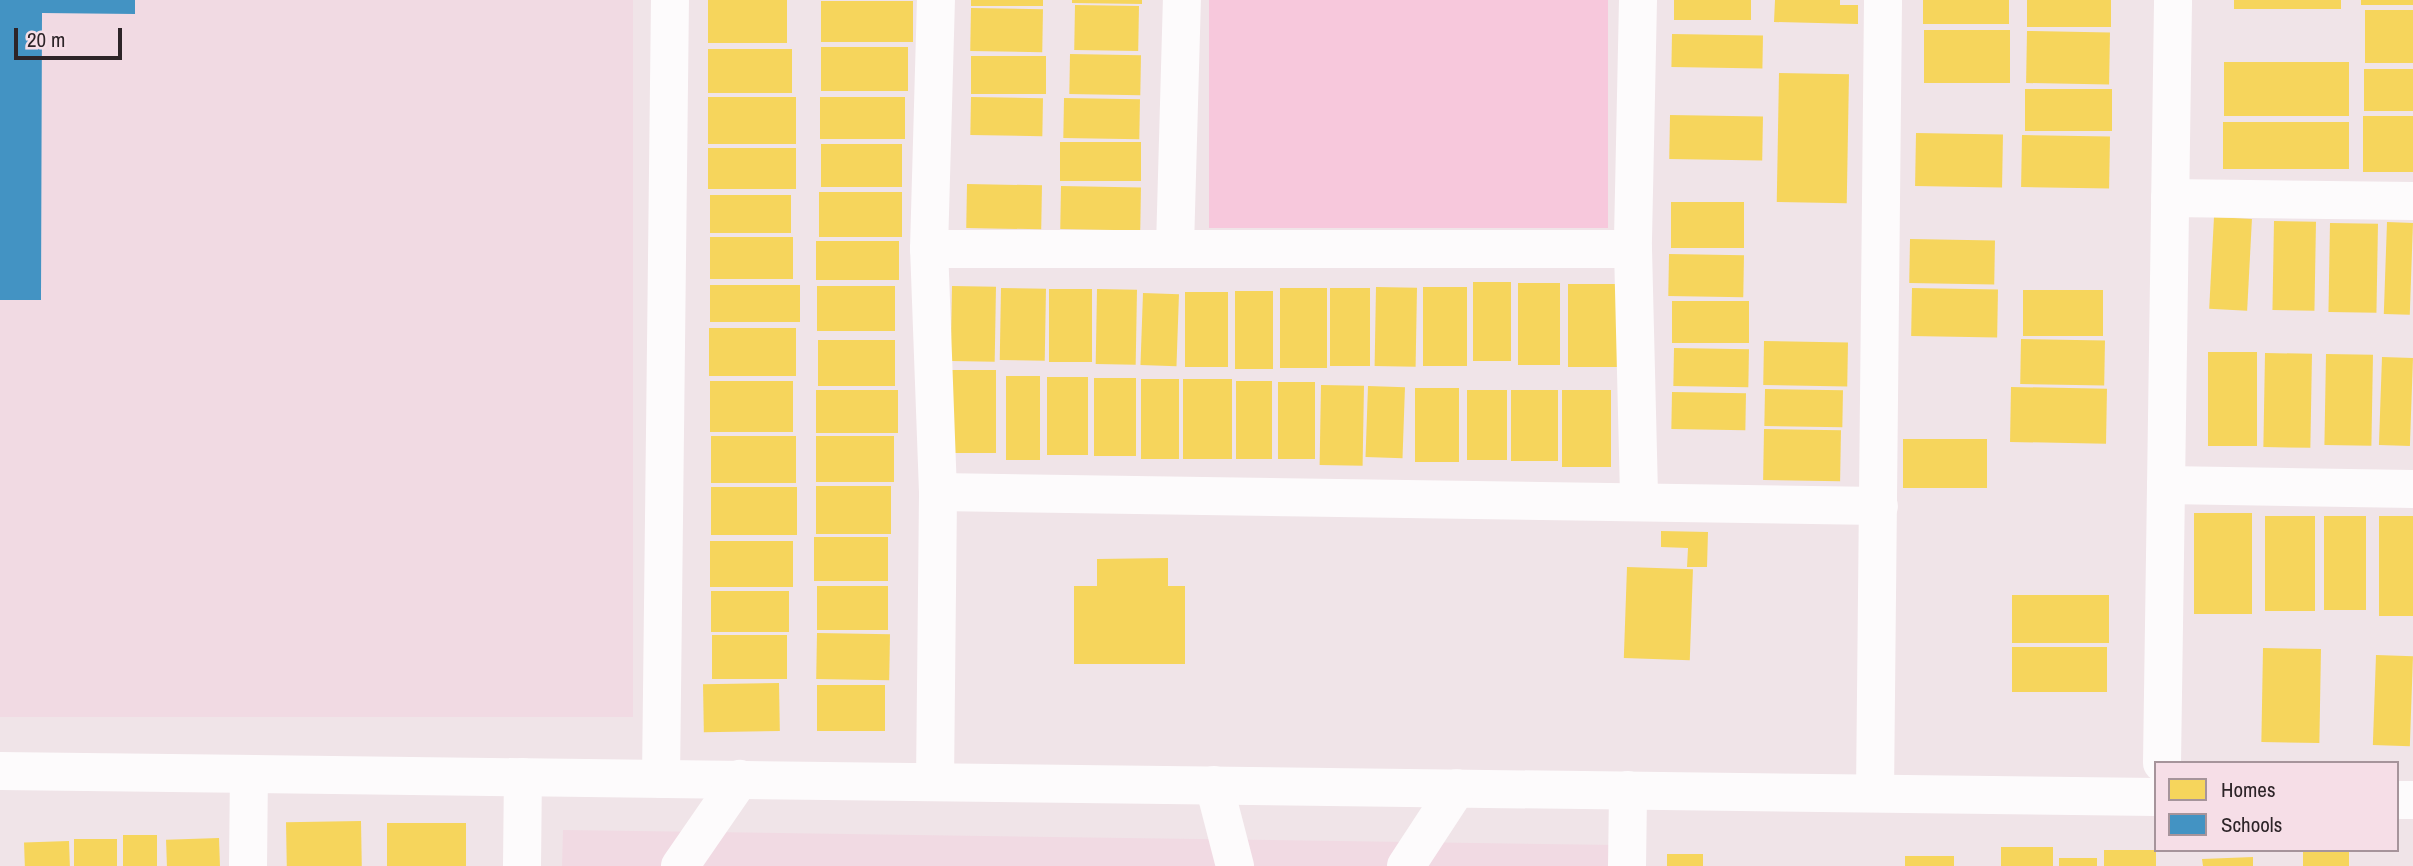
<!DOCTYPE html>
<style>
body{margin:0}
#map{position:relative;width:2413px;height:866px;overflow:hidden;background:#f0e4e8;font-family:"Archivo Narrow",sans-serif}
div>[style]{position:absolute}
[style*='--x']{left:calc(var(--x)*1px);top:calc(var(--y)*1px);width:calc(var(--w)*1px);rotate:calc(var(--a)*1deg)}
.built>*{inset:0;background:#f1dae3;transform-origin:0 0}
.green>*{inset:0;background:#f7c8dc;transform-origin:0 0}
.homes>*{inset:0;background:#f6d55c;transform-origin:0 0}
.schools>*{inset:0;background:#4393c3}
.minor>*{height:38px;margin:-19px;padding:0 19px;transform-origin:19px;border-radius:19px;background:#fdfbfc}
span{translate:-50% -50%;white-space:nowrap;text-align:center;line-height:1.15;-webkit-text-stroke:7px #f6dee7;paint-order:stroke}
.legend{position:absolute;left:2154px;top:761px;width:245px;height:91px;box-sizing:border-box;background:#f6dee7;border:2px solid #a6949b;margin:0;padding:9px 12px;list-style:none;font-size:21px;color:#2d2428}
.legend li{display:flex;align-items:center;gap:14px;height:35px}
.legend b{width:35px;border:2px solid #a6949b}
.scale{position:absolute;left:14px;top:28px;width:108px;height:32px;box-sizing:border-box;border:4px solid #2d2428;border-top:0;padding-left:9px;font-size:21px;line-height:24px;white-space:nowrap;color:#2d2428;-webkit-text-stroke:5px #f6dee7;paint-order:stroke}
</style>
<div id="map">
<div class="built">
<div style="left:0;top:0;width:633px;height:717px"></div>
<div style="clip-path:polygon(563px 830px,1618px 845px,1617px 866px,562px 866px)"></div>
</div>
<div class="green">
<div style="left:1209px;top:0;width:399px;height:228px"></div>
</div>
<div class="homes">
<div style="left:708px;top:0;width:79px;height:43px"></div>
<div style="left:971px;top:0;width:72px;height:6px"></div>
<div style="clip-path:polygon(1072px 0,1142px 0,1142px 4px,1072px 3px)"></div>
<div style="left:1674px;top:0;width:77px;height:20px"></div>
<div style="clip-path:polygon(1775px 0,1840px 0,1840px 5px,1858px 5px,1858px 24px,1774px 22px)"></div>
<div style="left:1923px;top:0;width:86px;height:24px"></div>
<div style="left:2027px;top:0;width:84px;height:27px"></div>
<div style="left:2234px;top:0;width:107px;height:9px"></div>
<div style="left:2361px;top:0;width:52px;height:5px"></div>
<div style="left:821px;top:1px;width:92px;height:41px"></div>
<div style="left:1075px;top:5px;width:64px;height:45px;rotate:1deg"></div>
<div style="left:971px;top:8px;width:72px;height:43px;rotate:1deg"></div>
<div style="left:2365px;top:10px;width:48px;height:53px"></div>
<div style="left:1924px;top:30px;width:86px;height:53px"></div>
<div style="left:2027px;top:31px;width:83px;height:52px;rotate:1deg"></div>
<div style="left:1672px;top:34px;width:91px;height:33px;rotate:1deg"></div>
<div style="left:821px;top:47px;width:87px;height:44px"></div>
<div style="left:708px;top:49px;width:84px;height:44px"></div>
<div style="left:1070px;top:54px;width:71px;height:40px;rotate:1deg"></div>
<div style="left:971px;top:56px;width:75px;height:38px"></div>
<div style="left:2224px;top:62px;width:125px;height:54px"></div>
<div style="left:2364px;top:69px;width:49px;height:42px"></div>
<div style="left:1779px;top:73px;width:70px;height:129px;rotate:1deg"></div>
<div style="left:2025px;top:89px;width:87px;height:42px"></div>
<div style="left:708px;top:97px;width:88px;height:47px"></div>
<div style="left:820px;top:97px;width:85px;height:42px"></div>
<div style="left:971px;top:97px;width:72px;height:38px;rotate:1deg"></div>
<div style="left:1064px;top:98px;width:76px;height:40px;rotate:1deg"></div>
<div style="left:1670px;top:115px;width:93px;height:44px;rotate:1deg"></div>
<div style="left:2363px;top:116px;width:50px;height:56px"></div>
<div style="left:2223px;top:122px;width:126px;height:47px"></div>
<div style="left:1916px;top:133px;width:87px;height:53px;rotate:1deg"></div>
<div style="left:2022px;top:135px;width:88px;height:52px;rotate:1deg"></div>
<div style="left:1060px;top:142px;width:81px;height:39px"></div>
<div style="left:821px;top:144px;width:81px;height:43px"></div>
<div style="left:708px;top:148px;width:88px;height:41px"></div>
<div style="left:967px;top:184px;width:75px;height:44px;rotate:1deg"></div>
<div style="left:1061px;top:186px;width:80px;height:43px;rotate:1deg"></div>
<div style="left:819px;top:192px;width:83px;height:45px"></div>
<div style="left:710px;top:195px;width:81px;height:38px"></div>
<div style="left:1671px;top:202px;width:73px;height:46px"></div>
<div style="left:2214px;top:217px;width:38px;height:92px;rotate:3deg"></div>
<div style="left:2274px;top:221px;width:42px;height:89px;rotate:1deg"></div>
<div style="left:2387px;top:222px;width:26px;height:92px;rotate:2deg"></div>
<div style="left:2330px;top:223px;width:48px;height:89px;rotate:1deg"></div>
<div style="left:710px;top:237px;width:83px;height:42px"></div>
<div style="left:1910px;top:239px;width:85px;height:44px;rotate:1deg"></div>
<div style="left:816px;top:241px;width:83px;height:39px"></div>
<div style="left:1669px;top:254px;width:75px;height:42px;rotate:1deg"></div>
<div style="left:1473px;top:282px;width:38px;height:79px"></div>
<div style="left:1518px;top:283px;width:42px;height:82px"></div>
<div style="left:1568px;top:284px;width:49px;height:83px"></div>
<div style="left:710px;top:285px;width:90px;height:37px"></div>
<div style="left:817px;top:286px;width:78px;height:45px"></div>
<div style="left:952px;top:286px;width:44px;height:75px;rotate:1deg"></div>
<div style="left:1376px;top:287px;width:41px;height:79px;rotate:1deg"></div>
<div style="left:1423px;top:287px;width:44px;height:79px"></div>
<div style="left:1001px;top:288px;width:45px;height:72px;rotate:1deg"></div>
<div style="left:1280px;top:288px;width:47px;height:80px"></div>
<div style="left:1330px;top:288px;width:40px;height:78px"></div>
<div style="left:1912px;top:288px;width:86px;height:48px;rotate:1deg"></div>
<div style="left:1049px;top:289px;width:43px;height:73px"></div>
<div style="left:1097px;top:289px;width:40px;height:75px;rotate:1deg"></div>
<div style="left:2023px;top:290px;width:80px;height:46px"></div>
<div style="left:1235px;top:291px;width:38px;height:78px"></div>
<div style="left:1185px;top:292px;width:43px;height:75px"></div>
<div style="left:1143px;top:293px;width:36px;height:72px;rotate:2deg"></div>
<div style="left:1672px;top:301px;width:77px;height:42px"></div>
<div style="left:709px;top:328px;width:87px;height:48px"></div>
<div style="left:2021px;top:339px;width:84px;height:45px;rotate:1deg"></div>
<div style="left:818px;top:340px;width:77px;height:46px"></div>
<div style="left:1764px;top:341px;width:84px;height:44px;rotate:1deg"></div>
<div style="left:1674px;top:348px;width:75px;height:38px;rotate:1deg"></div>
<div style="left:2208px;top:352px;width:49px;height:94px"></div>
<div style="left:2265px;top:353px;width:47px;height:94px;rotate:1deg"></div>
<div style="left:2326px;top:354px;width:47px;height:91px;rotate:1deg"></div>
<div style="left:2382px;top:357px;width:31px;height:88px;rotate:2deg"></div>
<div style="left:951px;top:370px;width:45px;height:83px"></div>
<div style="left:1006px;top:376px;width:34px;height:84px"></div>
<div style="left:1047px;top:377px;width:41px;height:78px"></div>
<div style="left:1094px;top:378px;width:42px;height:78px"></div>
<div style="left:1141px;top:379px;width:38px;height:80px"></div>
<div style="left:1183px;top:379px;width:49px;height:80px"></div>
<div style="left:710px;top:381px;width:83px;height:51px"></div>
<div style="left:1236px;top:381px;width:36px;height:78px"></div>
<div style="left:1278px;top:382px;width:37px;height:77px"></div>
<div style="left:1321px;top:385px;width:43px;height:80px;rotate:1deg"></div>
<div style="left:1368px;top:386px;width:37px;height:71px;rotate:2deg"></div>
<div style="left:2011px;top:387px;width:96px;height:55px;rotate:1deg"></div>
<div style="left:1415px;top:388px;width:44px;height:74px"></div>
<div style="left:1765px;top:389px;width:78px;height:37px;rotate:1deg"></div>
<div style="left:816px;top:390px;width:82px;height:43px"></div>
<div style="left:1467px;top:390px;width:40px;height:70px"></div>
<div style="left:1511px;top:390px;width:47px;height:71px"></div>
<div style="left:1562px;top:390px;width:49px;height:77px"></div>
<div style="left:1672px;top:392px;width:74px;height:37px;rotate:1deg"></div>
<div style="left:1764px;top:429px;width:77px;height:51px;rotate:1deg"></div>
<div style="left:711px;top:436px;width:85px;height:47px"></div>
<div style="left:816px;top:436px;width:78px;height:46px"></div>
<div style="left:1903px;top:439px;width:84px;height:49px"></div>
<div style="left:816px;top:486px;width:75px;height:48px"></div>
<div style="left:711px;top:487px;width:86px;height:48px"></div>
<div style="left:2194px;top:513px;width:58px;height:101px"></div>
<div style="left:2265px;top:516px;width:50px;height:95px"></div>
<div style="left:2324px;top:516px;width:42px;height:94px"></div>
<div style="left:2379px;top:516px;width:34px;height:100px"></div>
<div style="clip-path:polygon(1661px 531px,1708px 532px,1707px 567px,1687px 567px,1688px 548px,1661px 547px)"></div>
<div style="left:814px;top:537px;width:74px;height:44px"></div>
<div style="left:710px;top:541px;width:83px;height:46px"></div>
<div style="clip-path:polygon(1168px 558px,1168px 586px,1185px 586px,1185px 664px,1074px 664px,1074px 586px,1097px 586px,1097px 559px)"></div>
<div style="left:1627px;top:567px;width:66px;height:91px;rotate:2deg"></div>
<div style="left:817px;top:586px;width:71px;height:44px"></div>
<div style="left:711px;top:591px;width:78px;height:41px"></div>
<div style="left:2012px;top:595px;width:97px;height:48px"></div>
<div style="left:817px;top:633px;width:73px;height:46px;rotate:1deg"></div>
<div style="left:787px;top:635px;width:44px;height:75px;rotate:90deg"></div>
<div style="left:2012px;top:647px;width:95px;height:45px"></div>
<div style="left:2263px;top:648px;width:58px;height:94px;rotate:1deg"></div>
<div style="left:2376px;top:655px;width:37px;height:90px;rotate:2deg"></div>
<div style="left:779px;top:683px;width:48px;height:76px;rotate:89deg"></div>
<div style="left:817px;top:685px;width:68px;height:46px"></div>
<div style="left:361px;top:821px;width:45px;height:75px;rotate:89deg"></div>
<div style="left:466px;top:823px;width:43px;height:79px;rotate:90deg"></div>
<div style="left:123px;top:835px;width:34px;height:31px"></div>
<div style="left:219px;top:838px;width:28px;height:53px;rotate:88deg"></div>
<div style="left:74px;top:839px;width:43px;height:27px"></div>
<div style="left:69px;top:841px;width:25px;height:45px;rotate:88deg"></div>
<div style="left:2053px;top:847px;width:19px;height:52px;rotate:90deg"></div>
<div style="left:2156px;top:850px;width:16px;height:52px;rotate:90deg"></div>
<div style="left:2303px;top:850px;width:46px;height:16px"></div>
<div style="left:1703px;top:854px;width:12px;height:36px;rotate:90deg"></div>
<div style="left:1954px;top:856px;width:10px;height:49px;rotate:90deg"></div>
<div style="clip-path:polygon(2253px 857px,2253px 866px,2203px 866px,2202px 859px)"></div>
<div style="left:2097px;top:858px;width:8px;height:38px;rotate:90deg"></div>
</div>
<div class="schools">
<div style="clip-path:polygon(0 0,135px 0,135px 14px,42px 13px,41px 300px,0 300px)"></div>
</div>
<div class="minor">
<div style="--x:1638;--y:0;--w:249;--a:91.2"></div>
<div style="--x:1633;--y:249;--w:253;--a:88.6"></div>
<div style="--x:2170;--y:198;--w:243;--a:0.7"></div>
<div style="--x:1175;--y:247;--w:247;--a:-88.4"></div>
<div style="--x:929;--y:249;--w:704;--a:0"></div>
<div style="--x:2166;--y:485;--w:247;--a:0.9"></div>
<div style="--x:938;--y:492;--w:941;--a:0.85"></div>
<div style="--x:2162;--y:763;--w:763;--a:-89.17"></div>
<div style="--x:0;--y:771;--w:2156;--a:0.69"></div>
<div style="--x:661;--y:779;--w:779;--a:-89.34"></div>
<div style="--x:935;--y:782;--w:290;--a:-89.4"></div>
<div style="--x:938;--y:492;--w:243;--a:-92.1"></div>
<div style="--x:929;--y:249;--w:249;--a:-88.4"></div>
<div style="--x:1214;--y:785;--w:84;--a:75.5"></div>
<div style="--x:1875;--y:793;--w:793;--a:-89.42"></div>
<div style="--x:2397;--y:800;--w:16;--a:0"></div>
<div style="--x:248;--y:866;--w:92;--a:-89.4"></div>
<div style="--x:522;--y:866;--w:89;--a:-89.4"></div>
<div style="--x:680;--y:866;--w:106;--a:-55.4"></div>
<div style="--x:1406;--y:866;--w:93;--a:-56.8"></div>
<div style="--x:1627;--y:866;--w:76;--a:-89.2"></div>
</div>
<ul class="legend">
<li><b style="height:19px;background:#f6d55c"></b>Homes</li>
<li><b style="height:19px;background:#4393c3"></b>Schools</li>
</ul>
<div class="scale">20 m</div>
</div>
